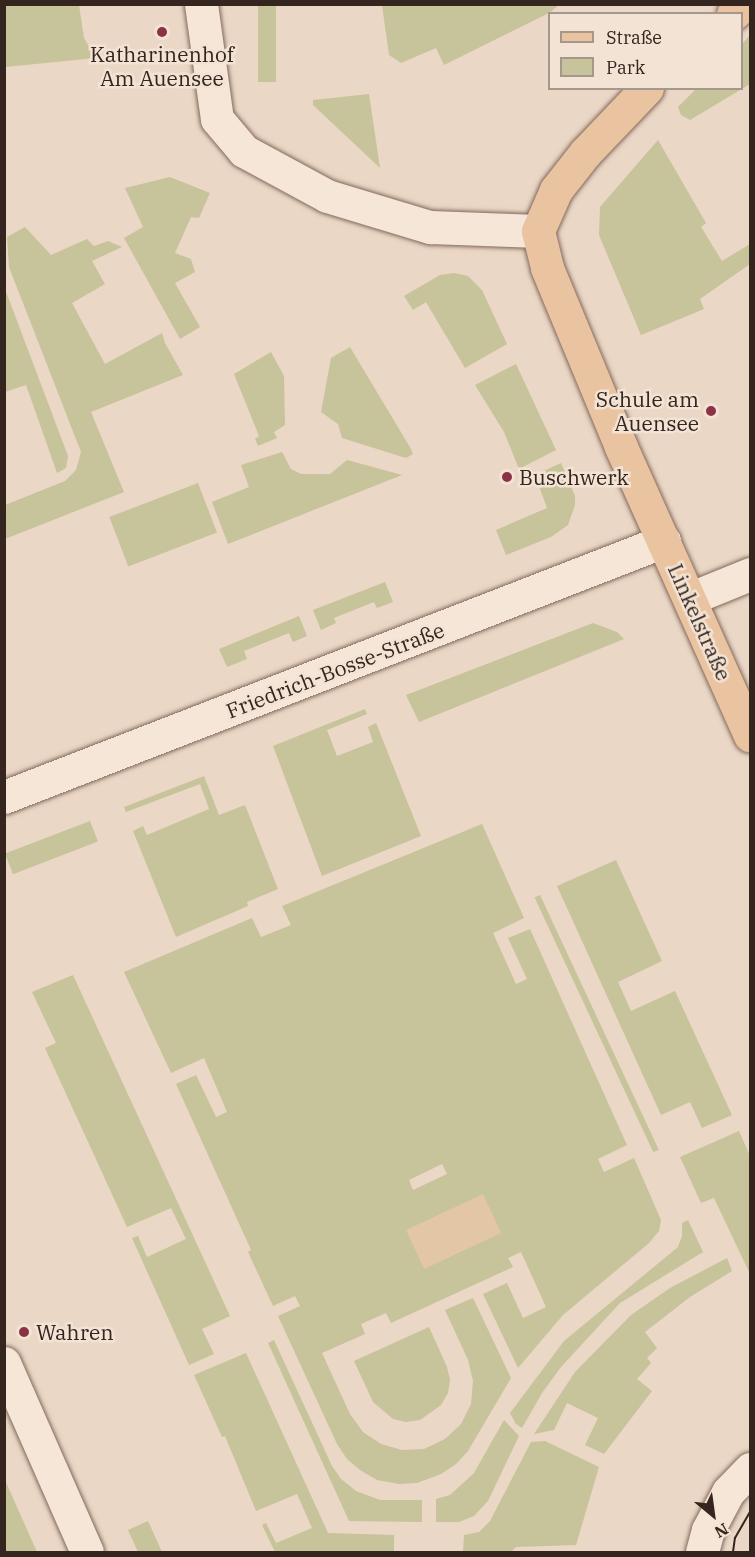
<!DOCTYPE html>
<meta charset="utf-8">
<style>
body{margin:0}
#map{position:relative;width:755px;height:1557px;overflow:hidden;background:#ead7c5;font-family:"IBM Plex Serif",serif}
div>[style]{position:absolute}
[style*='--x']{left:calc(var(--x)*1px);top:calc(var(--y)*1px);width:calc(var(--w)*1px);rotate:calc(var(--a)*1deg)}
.green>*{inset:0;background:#c7c39a;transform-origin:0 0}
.sand>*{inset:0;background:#e3c6a5;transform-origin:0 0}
.roads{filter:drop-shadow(0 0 2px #83695d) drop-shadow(0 0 2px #83695d)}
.minor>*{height:33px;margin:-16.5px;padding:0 16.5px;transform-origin:16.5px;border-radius:16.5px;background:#f5e6d7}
.major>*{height:33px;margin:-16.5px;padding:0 16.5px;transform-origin:16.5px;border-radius:16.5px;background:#eac4a0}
.tram>*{height:1.5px;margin:-0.75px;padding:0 0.75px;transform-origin:0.75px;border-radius:0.75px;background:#34251f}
.dots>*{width:16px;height:16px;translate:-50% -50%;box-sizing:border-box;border:3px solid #f2e3d4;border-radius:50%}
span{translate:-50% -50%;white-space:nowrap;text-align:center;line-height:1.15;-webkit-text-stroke:5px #f2e3d4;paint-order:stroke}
.poi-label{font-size:21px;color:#34251f}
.right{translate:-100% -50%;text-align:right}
.left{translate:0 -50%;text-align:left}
.street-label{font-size:21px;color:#34251f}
.frame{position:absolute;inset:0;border:6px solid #34251f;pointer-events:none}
.legend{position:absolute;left:548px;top:12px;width:195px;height:78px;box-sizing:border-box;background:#f2e3d4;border:2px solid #a6978c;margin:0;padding:8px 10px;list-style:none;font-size:18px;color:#34251f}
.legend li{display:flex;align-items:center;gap:12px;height:30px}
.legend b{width:30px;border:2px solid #a6978c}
.north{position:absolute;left:683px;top:1485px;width:60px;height:60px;-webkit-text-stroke:4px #f2e3d4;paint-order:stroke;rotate:151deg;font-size:16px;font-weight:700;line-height:24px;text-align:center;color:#34251f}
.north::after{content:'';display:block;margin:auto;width:21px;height:27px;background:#34251f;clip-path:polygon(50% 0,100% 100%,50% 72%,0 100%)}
</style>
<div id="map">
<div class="green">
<div style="clip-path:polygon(4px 5px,79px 5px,84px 38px,96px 58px,5px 67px)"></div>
<div style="left:258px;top:5px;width:18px;height:77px"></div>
<div style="clip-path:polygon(382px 5px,382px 4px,559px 5px,549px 13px,444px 65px,436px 48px,401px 63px,389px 55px)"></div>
<div style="clip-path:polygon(750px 35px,750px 84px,690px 120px,681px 115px,678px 107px,696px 89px,742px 88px,742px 44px)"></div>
<div style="clip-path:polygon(369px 94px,380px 168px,313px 105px,313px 100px)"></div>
<div style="clip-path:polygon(658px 140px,706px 223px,701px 227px,722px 261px,750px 244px,750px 264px,700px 299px,704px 309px,641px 335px,599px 235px,600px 207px)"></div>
<div style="clip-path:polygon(170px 177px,210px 193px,199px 218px,191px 217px,175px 253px,191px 259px,195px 272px,175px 283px,200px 327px,180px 339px,124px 238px,143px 227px,125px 188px)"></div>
<div style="clip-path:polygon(25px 227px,51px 255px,87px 239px,94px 246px,108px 241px,122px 247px,92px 261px,105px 284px,72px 303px,105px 364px,162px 333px,165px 343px,183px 375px,91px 412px,124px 492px,5px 539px,5px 505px,65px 481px,76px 470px,81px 452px,9px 267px,7px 237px)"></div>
<div style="clip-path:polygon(454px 273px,468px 276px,482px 290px,507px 344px,465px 368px,426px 302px,413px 310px,404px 296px,440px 275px)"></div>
<div style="clip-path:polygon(5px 289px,68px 456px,66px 468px,57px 473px,26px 385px,5px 392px)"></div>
<div style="clip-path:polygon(350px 347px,411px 449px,413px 454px,406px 458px,342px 438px,338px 424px,321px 412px,331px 358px)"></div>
<div style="clip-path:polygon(271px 352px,284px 376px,285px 425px,274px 432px,277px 438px,258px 446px,255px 439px,259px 436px,234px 374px)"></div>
<div style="clip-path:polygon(516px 364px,556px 450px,519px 469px,504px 432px,475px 385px)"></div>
<div style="clip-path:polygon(282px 452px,291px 469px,301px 474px,330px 474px,347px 460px,402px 475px,228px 544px,212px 502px,249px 487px,241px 465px)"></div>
<div style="clip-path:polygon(561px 463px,575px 496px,575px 505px,568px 525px,551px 537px,506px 555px,496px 530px,547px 508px,535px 475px)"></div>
<div style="left:198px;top:483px;width:53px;height:95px;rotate:69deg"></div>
<div style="clip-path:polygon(385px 582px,393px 602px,377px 608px,374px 602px,334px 618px,336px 623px,321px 630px,313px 610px)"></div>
<div style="clip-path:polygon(299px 616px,307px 636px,293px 642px,289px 633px,244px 651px,247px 659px,227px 667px,219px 649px)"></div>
<div style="clip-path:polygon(593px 623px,617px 632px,624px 639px,419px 722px,406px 695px)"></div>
<div style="clip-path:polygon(365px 709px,367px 714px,327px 730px,337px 756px,373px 742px,368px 727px,376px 723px,421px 836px,322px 876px,273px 746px)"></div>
<div style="clip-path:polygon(204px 776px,219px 815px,245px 805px,278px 889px,247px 902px,248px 906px,176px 937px,133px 831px,143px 826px,147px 835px,209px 809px,200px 784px,126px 812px,124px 807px)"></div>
<div style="left:90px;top:821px;width:22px;height:91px;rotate:69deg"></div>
<div style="clip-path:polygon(evenodd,482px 824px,524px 918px,493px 933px,516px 984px,527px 979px,508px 938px,530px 929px,627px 1145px,598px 1159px,604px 1172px,634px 1158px,661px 1220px,659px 1231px,649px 1243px,563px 1315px,518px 1368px,483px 1294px,507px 1283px,523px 1318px,546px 1307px,521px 1252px,508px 1258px,513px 1267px,391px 1323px,386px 1313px,361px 1324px,365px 1334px,322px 1353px,350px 1414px,363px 1432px,381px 1444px,402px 1450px,424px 1449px,445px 1439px,461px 1424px,471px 1404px,473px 1381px,468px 1360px,445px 1310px,473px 1298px,511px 1378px,468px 1451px,456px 1464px,441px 1474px,417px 1483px,399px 1484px,377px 1480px,360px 1470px,347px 1459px,337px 1444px,278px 1316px,300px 1306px,295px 1296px,273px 1306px,248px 1252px,251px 1250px,176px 1084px,196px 1075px,216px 1117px,227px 1112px,204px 1058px,171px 1073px,124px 972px,252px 918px,261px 937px,291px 925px,282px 906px,482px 824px,442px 1164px,447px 1174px,413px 1190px,409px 1180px,442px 1164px)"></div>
<div style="clip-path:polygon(616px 860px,662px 961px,618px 982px,631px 1011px,675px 991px,732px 1115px,702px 1128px,690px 1102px,661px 1115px,557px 886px)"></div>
<div style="left:540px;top:895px;width:281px;height:6px;rotate:65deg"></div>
<div style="clip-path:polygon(73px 975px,230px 1316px,202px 1329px,214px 1354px,189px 1365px,132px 1238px,138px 1236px,147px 1257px,186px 1239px,171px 1208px,127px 1227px,45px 1048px,56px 1043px,32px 992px)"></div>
<div style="clip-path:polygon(739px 1131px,750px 1156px,750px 1274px,714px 1198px,701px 1203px,680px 1157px)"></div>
<div style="clip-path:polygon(688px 1220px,703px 1252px,620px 1303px,561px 1367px,542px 1393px,522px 1428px,516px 1424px,510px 1413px,564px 1341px,678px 1247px,682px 1236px,682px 1223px)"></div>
<div style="clip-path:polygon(727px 1258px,732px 1271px,690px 1297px,645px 1332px,657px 1348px,647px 1358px,651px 1363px,637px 1379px,652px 1391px,604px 1454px,585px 1445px,598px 1418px,567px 1403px,554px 1430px,534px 1434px,575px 1372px,631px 1315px,670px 1288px)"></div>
<div style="clip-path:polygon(429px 1327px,447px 1367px,450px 1380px,448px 1393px,441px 1405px,420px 1420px,406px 1422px,393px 1419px,373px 1402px,354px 1361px)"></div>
<div style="clip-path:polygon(274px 1340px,332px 1466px,341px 1479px,356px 1491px,380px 1500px,422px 1500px,422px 1522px,349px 1521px,268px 1343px)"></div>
<div style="clip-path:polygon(246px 1353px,328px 1533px,394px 1535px,394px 1552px,275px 1552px,262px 1525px,266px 1523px,276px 1543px,312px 1528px,297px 1494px,256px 1511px,225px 1436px,222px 1437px,194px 1375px)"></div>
<div style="clip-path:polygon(504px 1420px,519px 1436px,488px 1501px,474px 1516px,459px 1522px,436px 1522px,436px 1499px,450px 1495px,474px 1473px)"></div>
<div style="clip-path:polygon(545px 1441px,599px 1467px,576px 1545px,516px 1547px,511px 1552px,463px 1552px,464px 1535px,479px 1532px,490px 1521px,531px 1442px)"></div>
<div style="clip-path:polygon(5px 1480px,37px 1552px,5px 1552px)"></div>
<div style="clip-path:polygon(148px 1521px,162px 1552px,138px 1552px,128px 1530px)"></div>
</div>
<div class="sand">
<div style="left:483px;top:1194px;width:43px;height:85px;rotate:65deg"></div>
</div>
<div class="roads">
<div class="minor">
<div style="--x:201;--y:4;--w:116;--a:82.1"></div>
<div style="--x:217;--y:119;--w:42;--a:49.8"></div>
<div style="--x:244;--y:151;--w:94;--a:28.5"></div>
<div style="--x:327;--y:196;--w:108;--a:16.8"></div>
<div style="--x:430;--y:227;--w:108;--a:2.1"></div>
<div style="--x:691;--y:598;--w:64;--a:-22.1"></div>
<div style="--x:4;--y:797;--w:708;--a:-21.2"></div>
<div style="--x:4;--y:1363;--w:206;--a:66.3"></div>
<div style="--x:702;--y:1552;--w:23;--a:-75"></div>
<div style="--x:708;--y:1530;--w:43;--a:-62.2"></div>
<div style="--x:728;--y:1492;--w:32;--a:-46"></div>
</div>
<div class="major">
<div style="--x:733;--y:14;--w:15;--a:-42"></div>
<div style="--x:647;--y:88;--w:90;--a:133.6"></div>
<div style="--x:585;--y:153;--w:47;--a:128.1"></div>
<div style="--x:556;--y:190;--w:45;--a:113.7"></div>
<div style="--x:538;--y:231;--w:38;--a:76"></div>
<div style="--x:547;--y:268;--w:194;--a:67.5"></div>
<div style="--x:621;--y:447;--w:316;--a:65.9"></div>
</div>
</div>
<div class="tram">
<div style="--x:733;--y:1552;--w:14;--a:-82"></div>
<div style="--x:735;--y:1538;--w:30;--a:-60"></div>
</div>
<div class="dots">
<div style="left:162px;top:32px;background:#8c3245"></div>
<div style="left:711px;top:411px;background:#8c3245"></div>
<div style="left:507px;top:477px;background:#8c3245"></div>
<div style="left:24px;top:1332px;background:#8c3245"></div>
</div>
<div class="poi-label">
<span style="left:162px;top:66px">Katharinenhof<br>Am Auensee</span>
<span class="right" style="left:699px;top:411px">Schule am<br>Auensee</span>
<span class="left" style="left:519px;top:477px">Buschwerk</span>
<span class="left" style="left:36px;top:1332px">Wahren</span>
</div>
<div class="street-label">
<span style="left:700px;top:622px;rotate:66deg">Linkelstraße</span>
<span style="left:335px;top:670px;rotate:-21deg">Friedrich-Bosse-Straße</span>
</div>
<div class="frame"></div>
<ul class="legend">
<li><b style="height:8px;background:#eac4a0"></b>Straße</li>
<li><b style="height:16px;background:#c7c39a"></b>Park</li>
</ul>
<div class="north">N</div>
</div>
